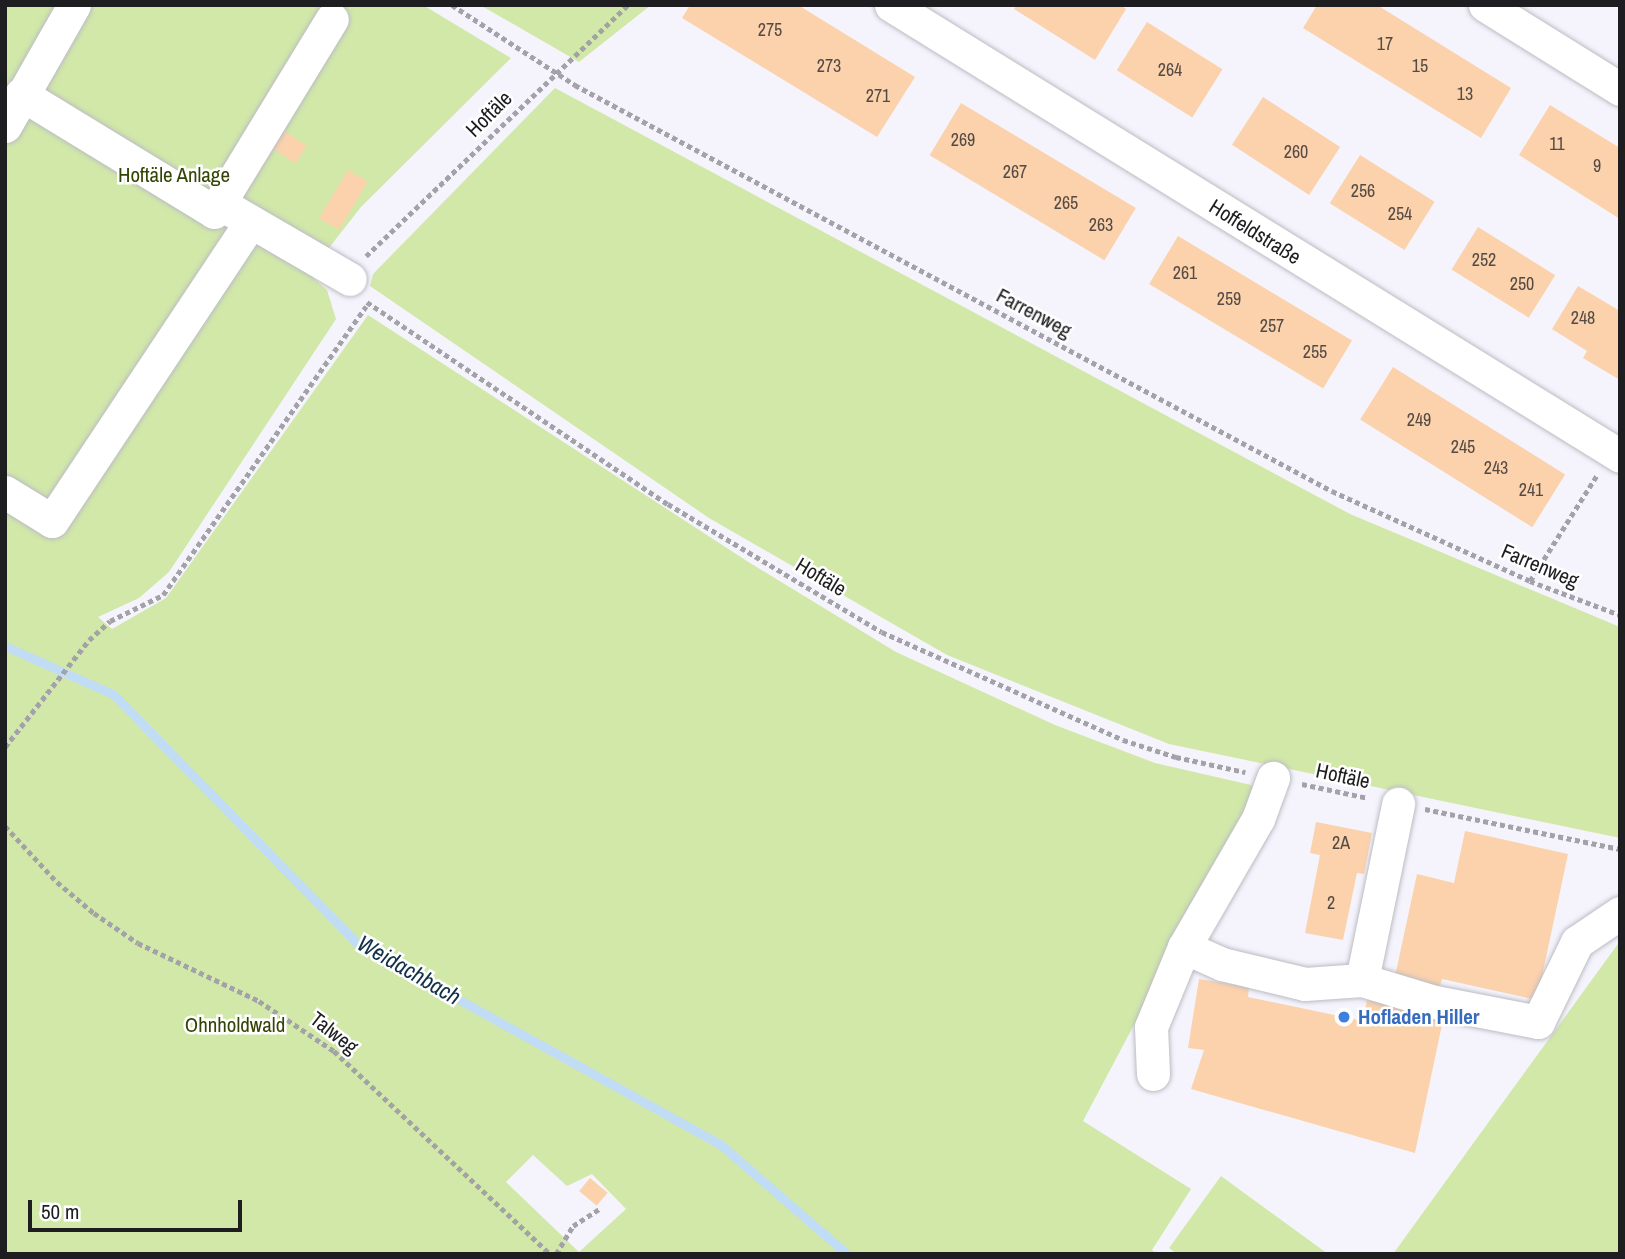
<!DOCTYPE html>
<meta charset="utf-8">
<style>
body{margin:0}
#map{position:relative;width:1625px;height:1259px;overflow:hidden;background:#f5f4fd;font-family:"Archivo Narrow",sans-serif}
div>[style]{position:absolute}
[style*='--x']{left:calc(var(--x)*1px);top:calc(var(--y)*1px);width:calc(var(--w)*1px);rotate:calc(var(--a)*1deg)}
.green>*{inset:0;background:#d1e8a9}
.stream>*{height:9px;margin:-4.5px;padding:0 4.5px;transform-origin:4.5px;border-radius:4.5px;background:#c0ddf5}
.building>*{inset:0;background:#fbd2ac;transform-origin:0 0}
.path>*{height:4.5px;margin-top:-2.25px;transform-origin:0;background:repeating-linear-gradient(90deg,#a3a2a9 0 5px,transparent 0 8.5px)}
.roads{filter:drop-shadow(0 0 2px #bcbcc3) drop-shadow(0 0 2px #bcbcc3)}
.minor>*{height:33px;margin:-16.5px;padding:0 16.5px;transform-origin:16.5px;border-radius:16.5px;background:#fff}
.dots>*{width:19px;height:19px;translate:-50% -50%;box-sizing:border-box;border:4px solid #fff;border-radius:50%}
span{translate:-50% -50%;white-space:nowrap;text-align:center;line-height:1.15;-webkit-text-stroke:5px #fff;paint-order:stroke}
.number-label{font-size:18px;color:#554b44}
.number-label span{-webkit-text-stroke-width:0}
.street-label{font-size:21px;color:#1e1e21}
.park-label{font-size:21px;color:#344404}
.shop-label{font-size:21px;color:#366cbe;font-weight:700}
.left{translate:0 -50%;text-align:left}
.water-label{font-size:23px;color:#113149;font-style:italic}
.frame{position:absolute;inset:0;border:7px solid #1e1e21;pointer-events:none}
.scale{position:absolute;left:28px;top:1200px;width:214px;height:32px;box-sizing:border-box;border:4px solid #1e1e21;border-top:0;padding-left:9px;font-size:21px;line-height:24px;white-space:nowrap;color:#1e1e21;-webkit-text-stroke:5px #fff;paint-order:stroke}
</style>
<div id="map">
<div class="green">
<div style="clip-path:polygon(evenodd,5px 5px,423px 5px,511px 58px,361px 207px,325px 253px,313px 278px,327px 290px,336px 319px,169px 572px,139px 598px,98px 617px,112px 629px,166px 598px,368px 315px,750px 563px,896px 652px,1055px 725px,1155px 763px,1260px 787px,1083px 1121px,1191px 1189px,1152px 1250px,1157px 1254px,5px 1254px,5px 5px,533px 1155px,567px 1186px,592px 1174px,626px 1209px,579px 1252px,506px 1182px,533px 1155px)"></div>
<div style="clip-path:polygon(480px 5px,651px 5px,579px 62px)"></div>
<div style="clip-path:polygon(555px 88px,1350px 514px,1620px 627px,1620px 838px,1169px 744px,947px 655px,709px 518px,370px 286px,373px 274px)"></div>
<div style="clip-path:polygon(1620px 941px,1620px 1254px,1393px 1254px)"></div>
<div style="clip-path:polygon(1221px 1176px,1328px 1254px,1177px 1254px,1169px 1248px)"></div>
</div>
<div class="stream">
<div style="--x:5;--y:646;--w:118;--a:24"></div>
<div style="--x:113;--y:694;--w:349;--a:45.6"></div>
<div style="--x:357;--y:943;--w:415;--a:29"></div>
<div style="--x:720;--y:1144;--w:168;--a:40.9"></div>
</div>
<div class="building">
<div style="clip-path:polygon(690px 5px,798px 5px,915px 77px,877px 137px,682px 18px)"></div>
<div style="clip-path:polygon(1017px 5px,1121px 5px,1126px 9px,1095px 60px,1014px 9px)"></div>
<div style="clip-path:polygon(1317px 5px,1377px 5px,1511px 88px,1481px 138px,1303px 28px)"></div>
<div style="left:1147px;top:22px;width:89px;height:57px;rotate:32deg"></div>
<div style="left:1263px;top:97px;width:92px;height:57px;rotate:33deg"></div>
<div style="left:961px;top:103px;width:204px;height:61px;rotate:31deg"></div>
<div style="clip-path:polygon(1550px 105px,1620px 148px,1620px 219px,1519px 155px)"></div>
<div style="left:284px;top:131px;width:27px;height:21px;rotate:33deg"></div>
<div style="left:1360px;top:155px;width:88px;height:57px;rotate:32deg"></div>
<div style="left:348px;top:170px;width:23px;height:56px;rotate:31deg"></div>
<div style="left:1478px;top:227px;width:91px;height:50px;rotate:32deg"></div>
<div style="left:1178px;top:236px;width:203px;height:56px;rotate:31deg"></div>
<div style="clip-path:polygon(1578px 286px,1620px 311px,1620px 380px,1583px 358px,1587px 351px,1552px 329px)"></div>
<div style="left:1393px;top:367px;width:203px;height:62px;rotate:32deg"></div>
<div style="clip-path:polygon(1316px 822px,1372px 833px,1364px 874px,1357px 873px,1343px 940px,1305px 933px,1320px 855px,1310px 853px)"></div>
<div style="clip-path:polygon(1465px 831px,1568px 854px,1537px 1000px,1442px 979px,1439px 990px,1394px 981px,1417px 874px,1454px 883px)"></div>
<div style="clip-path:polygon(1199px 979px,1249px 987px,1248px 997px,1363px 1021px,1367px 1000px,1444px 1015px,1415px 1153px,1191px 1089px,1204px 1050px,1188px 1048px)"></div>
<div style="left:590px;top:1178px;width:23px;height:17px;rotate:40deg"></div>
</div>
<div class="path">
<div style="--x:452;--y:5;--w:147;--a:33"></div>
<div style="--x:575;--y:85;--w:859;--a:28.21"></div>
<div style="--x:1332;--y:491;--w:217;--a:24.4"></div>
<div style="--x:1530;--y:581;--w:96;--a:20.7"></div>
<div style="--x:366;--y:256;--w:363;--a:-43.8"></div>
<div style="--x:367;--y:302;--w:362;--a:33.9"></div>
<div style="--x:668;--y:504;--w:249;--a:30.9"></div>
<div style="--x:882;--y:632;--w:264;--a:24.1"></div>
<div style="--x:1123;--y:740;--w:56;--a:17.8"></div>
<div style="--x:1176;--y:757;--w:71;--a:12.3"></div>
<div style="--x:1530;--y:581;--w:125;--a:-57.7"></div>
<div style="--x:5;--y:747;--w:136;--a:-51.9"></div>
<div style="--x:89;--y:640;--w:28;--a:-42"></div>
<div style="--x:110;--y:621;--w:59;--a:-26.1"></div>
<div style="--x:163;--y:595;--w:353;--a:-54.9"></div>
<div style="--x:1302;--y:784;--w:67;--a:12"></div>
<div style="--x:1425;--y:809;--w:199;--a:11.6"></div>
<div style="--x:5;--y:826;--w:76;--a:47.1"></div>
<div style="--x:57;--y:882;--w:48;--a:40"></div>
<div style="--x:94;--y:913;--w:53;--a:34.3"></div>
<div style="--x:138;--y:943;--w:134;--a:25.6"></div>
<div style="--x:259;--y:1001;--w:90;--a:33.7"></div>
<div style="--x:334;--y:1051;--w:296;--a:43.2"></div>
<div style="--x:556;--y:1254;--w:33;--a:-59"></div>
<div style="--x:573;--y:1226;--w:33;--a:-33"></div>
</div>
<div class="roads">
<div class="minor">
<div style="--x:891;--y:5;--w:857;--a:31.74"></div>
<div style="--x:1485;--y:5;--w:159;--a:31.9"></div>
<div style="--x:21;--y:94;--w:226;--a:31.4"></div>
<div style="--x:214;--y:212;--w:226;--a:-58.6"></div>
<div style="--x:5;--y:126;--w:139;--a:-60.3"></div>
<div style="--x:233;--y:211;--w:135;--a:30.2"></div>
<div style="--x:5;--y:492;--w:55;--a:31.7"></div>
<div style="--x:52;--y:521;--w:359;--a:-56.4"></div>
<div style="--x:1184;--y:947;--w:42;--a:24.1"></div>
<div style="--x:1222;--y:964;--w:85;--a:13.5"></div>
<div style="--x:1305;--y:984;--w:57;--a:-4"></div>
<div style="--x:1362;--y:980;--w:76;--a:16.8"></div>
<div style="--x:1435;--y:1002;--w:105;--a:11"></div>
<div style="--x:1538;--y:1022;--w:89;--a:-64"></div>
<div style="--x:1577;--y:942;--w:52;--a:-34"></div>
<div style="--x:1362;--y:980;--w:180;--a:-78.4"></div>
<div style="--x:1153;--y:1074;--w:47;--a:-92.4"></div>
<div style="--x:1151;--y:1027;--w:87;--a:-67.6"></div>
<div style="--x:1184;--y:947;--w:148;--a:-60"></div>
<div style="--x:1258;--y:819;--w:44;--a:-69.9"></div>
</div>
</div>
<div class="dots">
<div style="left:1344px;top:1017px;background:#3f7fe0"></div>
</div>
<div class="number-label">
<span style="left:770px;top:30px">275</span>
<span style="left:1385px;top:44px">17</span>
<span style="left:829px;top:66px">273</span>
<span style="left:1420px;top:66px">15</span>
<span style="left:1170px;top:70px">264</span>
<span style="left:1465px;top:94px">13</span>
<span style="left:878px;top:96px">271</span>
<span style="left:963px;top:140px">269</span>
<span style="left:1557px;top:144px">11</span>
<span style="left:1296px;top:152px">260</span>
<span style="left:1597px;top:166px">9</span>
<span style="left:1015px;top:172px">267</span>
<span style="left:1363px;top:191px">256</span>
<span style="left:1066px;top:203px">265</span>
<span style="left:1400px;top:214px">254</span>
<span style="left:1101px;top:225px">263</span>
<span style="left:1484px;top:260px">252</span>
<span style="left:1185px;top:273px">261</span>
<span style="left:1522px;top:284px">250</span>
<span style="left:1229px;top:299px">259</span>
<span style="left:1583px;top:318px">248</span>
<span style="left:1272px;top:326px">257</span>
<span style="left:1315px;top:352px">255</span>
<span style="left:1419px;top:420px">249</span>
<span style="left:1463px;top:447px">245</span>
<span style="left:1496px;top:468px">243</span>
<span style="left:1531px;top:490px">241</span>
<span style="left:1341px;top:843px">2A</span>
<span style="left:1331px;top:903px">2</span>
</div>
<div class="street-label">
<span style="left:489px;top:114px;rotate:-45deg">Hoftäle</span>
<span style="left:1255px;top:232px;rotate:32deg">Hoffeldstraße</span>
<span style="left:1034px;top:313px;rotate:28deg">Farrenweg</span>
<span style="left:1540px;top:566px;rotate:23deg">Farrenweg</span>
<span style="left:821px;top:577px;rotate:31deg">Hoftäle</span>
<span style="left:1343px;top:776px;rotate:12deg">Hoftäle</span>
<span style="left:334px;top:1033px;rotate:38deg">Talweg</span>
</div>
<div class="park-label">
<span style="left:174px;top:175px">Hoftäle Anlage</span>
<span style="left:235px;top:1025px">Ohnholdwald</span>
</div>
<div class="shop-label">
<span class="left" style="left:1358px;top:1017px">Hofladen Hiller</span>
</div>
<div class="water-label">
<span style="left:409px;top:970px;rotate:30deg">Weidachbach</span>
</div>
<div class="frame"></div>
<div class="scale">50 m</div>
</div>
